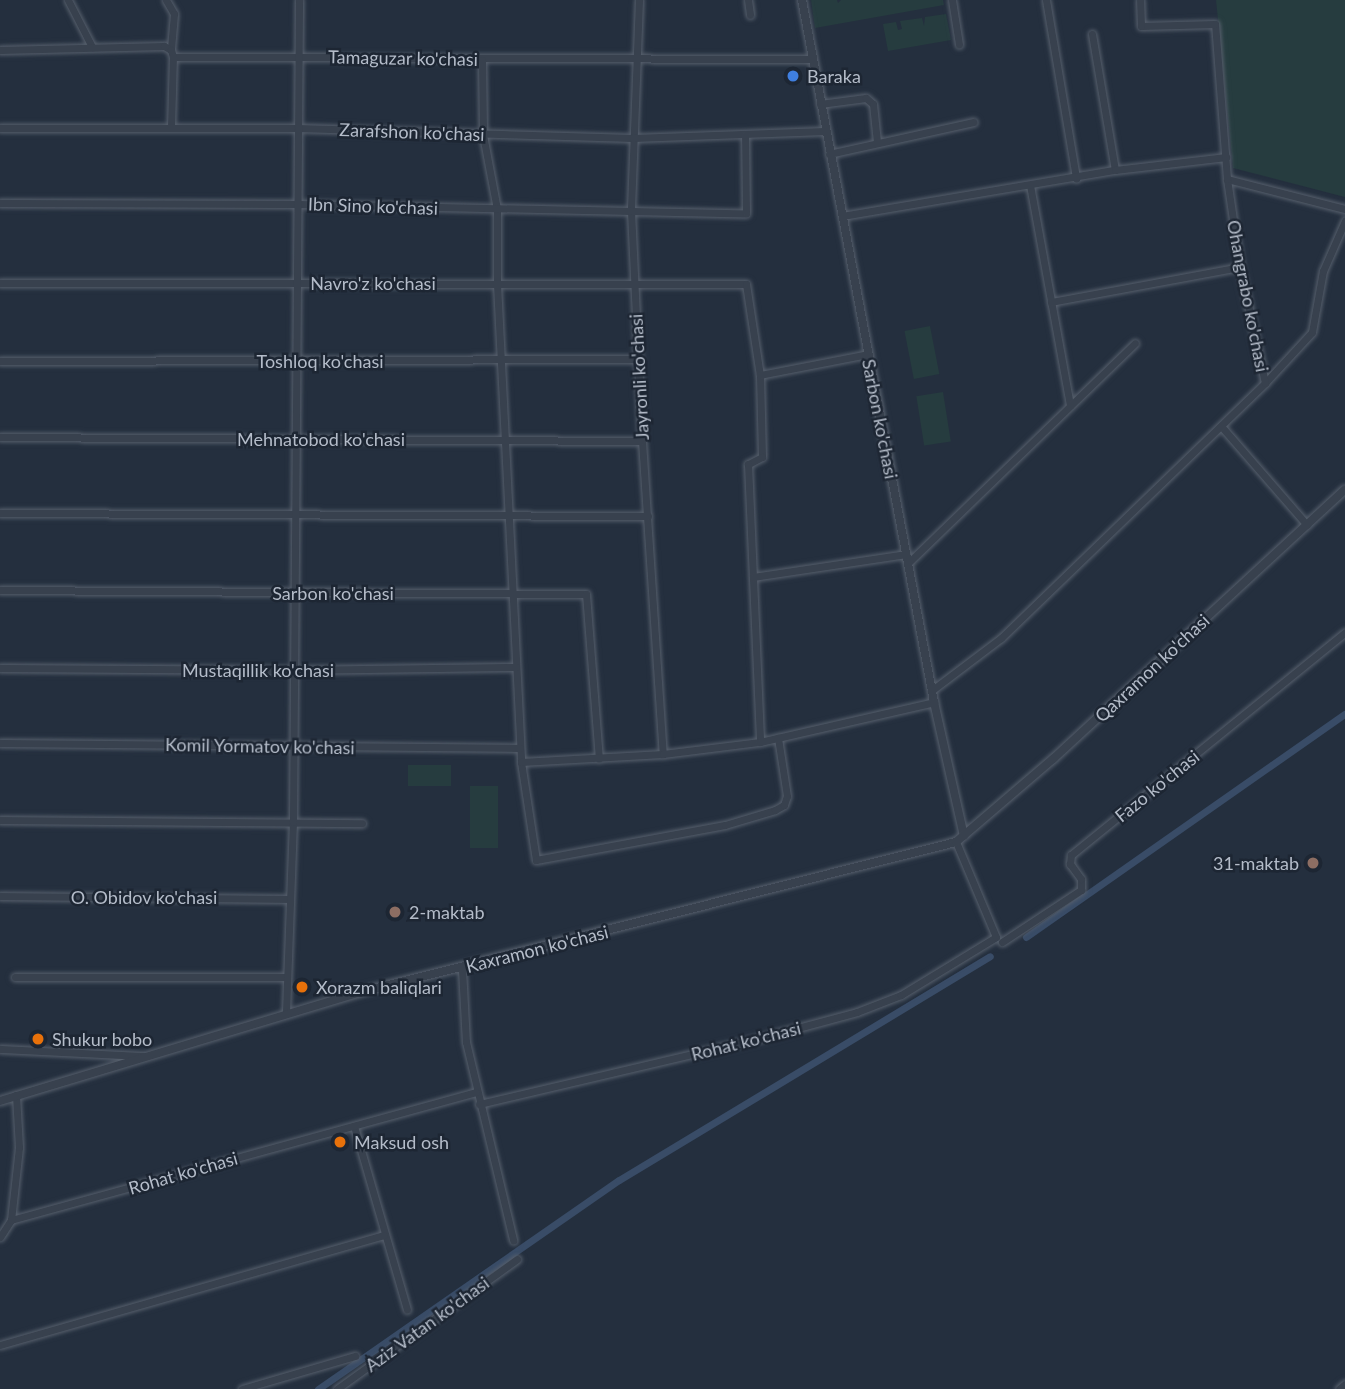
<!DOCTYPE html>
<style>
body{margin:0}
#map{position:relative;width:1345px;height:1389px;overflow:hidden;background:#242f3e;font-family:Lato,sans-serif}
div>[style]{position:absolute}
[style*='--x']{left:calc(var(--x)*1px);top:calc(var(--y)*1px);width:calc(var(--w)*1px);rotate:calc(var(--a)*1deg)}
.green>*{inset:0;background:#263c3f;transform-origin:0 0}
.canal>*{height:7px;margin:-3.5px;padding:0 3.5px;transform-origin:3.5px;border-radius:3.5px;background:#394c67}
.roads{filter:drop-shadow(0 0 2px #565f6c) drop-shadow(0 0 2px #565f6c)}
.minor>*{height:7px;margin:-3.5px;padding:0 3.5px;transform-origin:3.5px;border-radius:3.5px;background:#38414e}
.tertiary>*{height:8px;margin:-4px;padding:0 4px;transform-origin:4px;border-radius:4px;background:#38414e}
.dots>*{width:19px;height:19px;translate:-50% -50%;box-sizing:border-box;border:4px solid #1d2633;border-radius:50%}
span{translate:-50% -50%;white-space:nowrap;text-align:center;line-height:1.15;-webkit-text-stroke:5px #1d2633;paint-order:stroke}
.street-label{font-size:18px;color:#b4bcc9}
.poi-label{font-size:18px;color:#b4bcc9}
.left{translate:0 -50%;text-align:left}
.right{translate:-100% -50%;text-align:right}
</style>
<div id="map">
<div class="green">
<div style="clip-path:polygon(811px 0,837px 0,838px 3px,841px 0,943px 0,944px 5px,815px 28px)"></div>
<div style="clip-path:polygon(1216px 0,1345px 0,1345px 197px,1233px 168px)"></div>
<div style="clip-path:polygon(946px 14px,951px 40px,888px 51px,883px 24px,896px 22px,898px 30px,902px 29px,900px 21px,922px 18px,924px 26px,925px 17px)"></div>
<div style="left:930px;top:326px;width:49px;height:26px;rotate:79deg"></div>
<div style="left:943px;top:392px;width:50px;height:27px;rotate:81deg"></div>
<div style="left:408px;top:765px;width:43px;height:21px"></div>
<div style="left:470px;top:786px;width:28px;height:62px"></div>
</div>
<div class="canal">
<div style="--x:1026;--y:937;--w:389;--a:-35"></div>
<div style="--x:318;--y:1389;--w:366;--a:-34.8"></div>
<div style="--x:619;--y:1180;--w:433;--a:-31.1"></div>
</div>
<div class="roads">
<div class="minor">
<div style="--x:68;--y:0;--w:53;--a:62.9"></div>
<div style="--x:166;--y:0;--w:16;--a:60"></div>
<div style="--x:174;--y:14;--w:36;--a:95"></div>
<div style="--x:639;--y:0;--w:211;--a:92.2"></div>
<div style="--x:631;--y:211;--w:230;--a:87.3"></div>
<div style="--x:642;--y:441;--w:314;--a:86.2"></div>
<div style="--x:748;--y:0;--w:15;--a:82"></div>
<div style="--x:952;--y:0;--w:45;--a:81"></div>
<div style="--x:1046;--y:0;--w:181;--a:80.4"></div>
<div style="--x:1092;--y:34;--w:138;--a:80.4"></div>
<div style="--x:0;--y:50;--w:164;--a:-1.4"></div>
<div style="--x:164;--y:46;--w:8;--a:30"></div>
<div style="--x:171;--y:50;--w:7;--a:74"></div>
<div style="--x:173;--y:57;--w:639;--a:0.18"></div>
<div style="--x:482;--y:60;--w:75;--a:89.2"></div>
<div style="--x:483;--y:135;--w:75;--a:79.3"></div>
<div style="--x:497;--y:209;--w:75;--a:90"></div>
<div style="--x:497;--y:284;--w:479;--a:87.1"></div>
<div style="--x:521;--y:762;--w:99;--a:81.3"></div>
<div style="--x:536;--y:860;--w:192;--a:-10.5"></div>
<div style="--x:725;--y:825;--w:52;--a:-16.7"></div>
<div style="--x:775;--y:810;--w:10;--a:-29"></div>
<div style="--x:784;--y:805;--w:9;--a:-72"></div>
<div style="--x:787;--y:796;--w:59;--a:-98.8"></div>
<div style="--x:820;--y:104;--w:46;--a:-7.4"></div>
<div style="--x:866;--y:98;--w:9;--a:41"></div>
<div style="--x:873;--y:104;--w:39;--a:84"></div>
<div style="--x:171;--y:127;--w:70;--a:-88.4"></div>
<div style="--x:0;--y:128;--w:297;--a:0"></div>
<div style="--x:297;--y:128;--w:336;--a:1.7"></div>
<div style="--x:633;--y:138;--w:192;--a:-2.1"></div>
<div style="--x:829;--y:154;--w:148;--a:-12.5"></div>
<div style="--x:1227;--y:179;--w:122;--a:14.3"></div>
<div style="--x:1030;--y:185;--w:224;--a:79.7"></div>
<div style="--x:0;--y:203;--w:298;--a:0.2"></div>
<div style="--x:298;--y:204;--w:448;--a:1.2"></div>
<div style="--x:746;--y:213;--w:79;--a:-90.7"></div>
<div style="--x:842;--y:216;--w:277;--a:-9.6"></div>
<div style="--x:1115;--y:170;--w:112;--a:-6.7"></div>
<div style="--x:0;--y:283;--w:746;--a:0.08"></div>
<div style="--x:746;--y:284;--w:92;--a:81.3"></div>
<div style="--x:760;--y:375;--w:82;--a:88.6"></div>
<div style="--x:762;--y:457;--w:16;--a:153"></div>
<div style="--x:748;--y:464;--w:278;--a:87.5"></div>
<div style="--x:1051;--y:302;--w:192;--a:-10.5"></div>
<div style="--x:0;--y:361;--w:639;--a:-0.18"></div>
<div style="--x:760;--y:375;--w:110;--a:-11"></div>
<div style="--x:1265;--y:383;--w:69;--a:-47.3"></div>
<div style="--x:1312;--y:332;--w:62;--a:-79.8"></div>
<div style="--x:1323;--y:271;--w:55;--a:-66.3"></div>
<div style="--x:1221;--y:426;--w:131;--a:49"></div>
<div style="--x:0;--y:437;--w:642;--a:0.36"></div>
<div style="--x:0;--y:513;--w:648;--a:0.27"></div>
<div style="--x:908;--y:563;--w:316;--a:-44.1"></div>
<div style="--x:753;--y:577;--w:155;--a:-8.5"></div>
<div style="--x:0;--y:590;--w:586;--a:0.39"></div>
<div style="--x:586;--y:594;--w:165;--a:85.5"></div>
<div style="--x:0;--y:668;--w:293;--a:0.4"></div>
<div style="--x:293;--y:670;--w:223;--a:-0.8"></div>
<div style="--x:931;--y:691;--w:88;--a:-37.1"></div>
<div style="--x:1001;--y:638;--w:367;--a:-44"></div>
<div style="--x:1265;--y:383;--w:119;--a:-102.2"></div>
<div style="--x:1240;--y:267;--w:89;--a:-98.4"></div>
<div style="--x:1227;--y:179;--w:155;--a:-94.4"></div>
<div style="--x:1215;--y:24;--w:74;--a:178.5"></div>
<div style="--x:1141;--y:26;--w:26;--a:-92"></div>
<div style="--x:0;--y:743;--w:520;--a:0.55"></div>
<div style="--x:521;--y:762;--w:142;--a:-3.2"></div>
<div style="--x:663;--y:754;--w:98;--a:-7.1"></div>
<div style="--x:760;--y:742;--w:179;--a:-12.9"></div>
<div style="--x:0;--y:820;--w:362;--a:0.5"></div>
<div style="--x:0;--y:896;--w:289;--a:0.6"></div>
<div style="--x:1002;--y:942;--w:95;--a:-33.4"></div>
<div style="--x:1081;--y:890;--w:11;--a:-90"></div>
<div style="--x:1081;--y:879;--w:19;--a:-126"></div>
<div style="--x:1070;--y:864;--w:9;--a:-84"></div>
<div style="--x:1071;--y:855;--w:353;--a:-39.1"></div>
<div style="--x:462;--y:969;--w:73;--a:86.9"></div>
<div style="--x:466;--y:1042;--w:204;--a:76.6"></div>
<div style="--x:15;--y:977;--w:272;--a:0"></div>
<div style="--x:286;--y:1012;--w:190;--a:-87.9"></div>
<div style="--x:293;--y:822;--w:822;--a:-89.58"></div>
<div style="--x:0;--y:1049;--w:143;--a:2.8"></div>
<div style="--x:479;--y:1104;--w:297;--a:-13.2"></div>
<div style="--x:768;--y:1036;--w:92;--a:-15.1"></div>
<div style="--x:857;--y:1012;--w:47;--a:-21.1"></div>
<div style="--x:901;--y:995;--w:111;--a:-31.4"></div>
<div style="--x:996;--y:937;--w:103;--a:-112.8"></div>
<div style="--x:354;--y:1126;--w:191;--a:73.9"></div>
<div style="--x:11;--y:1220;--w:482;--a:-15.4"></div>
<div style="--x:0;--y:1237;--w:20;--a:-57"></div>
<div style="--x:11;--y:1220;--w:73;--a:-83.7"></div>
<div style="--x:19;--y:1147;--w:52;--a:-93.3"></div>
<div style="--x:0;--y:1345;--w:399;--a:-16"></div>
<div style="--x:242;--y:1389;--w:118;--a:-16.3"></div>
<div style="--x:337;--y:1389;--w:222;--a:-35.8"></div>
<div style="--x:1339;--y:1389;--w:8;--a:-40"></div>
</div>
<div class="tertiary">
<div style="--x:802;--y:0;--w:714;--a:79.35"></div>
<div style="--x:934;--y:702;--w:137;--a:77.4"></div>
<div style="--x:0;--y:1101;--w:377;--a:-16.8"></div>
<div style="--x:361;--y:992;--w:614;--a:-14.15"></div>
<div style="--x:956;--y:842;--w:128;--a:-40.6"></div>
<div style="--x:1053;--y:759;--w:397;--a:-42.7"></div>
</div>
</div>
<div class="dots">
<div style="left:793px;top:76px;background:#3f7fe0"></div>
<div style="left:1313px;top:863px;background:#8d6e63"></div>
<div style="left:395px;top:912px;background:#8d6e63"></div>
<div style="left:302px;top:987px;background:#e8710a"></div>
<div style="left:38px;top:1039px;background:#e8710a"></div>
<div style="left:340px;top:1142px;background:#e8710a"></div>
</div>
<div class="street-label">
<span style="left:403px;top:58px;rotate:1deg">Tamaguzar ko'chasi</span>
<span style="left:412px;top:132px;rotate:2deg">Zarafshon ko'chasi</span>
<span style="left:373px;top:206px;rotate:2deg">Ibn Sino ko'chasi</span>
<span style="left:373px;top:283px">Navro'z ko'chasi</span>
<span style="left:1248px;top:296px;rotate:79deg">Ohangrabo ko'chasi</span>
<span style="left:320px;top:361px">Toshloq ko'chasi</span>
<span style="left:639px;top:377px;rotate:-93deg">Jayronli ko'chasi</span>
<span style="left:880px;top:419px;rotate:79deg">Sarbon ko'chasi</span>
<span style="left:321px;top:439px">Mehnatobod ko'chasi</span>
<span style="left:333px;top:593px">Sarbon ko'chasi</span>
<span style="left:1152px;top:668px;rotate:-43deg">Qaxramon ko'chasi</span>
<span style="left:258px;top:670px">Mustaqillik ko'chasi</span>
<span style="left:260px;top:746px;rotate:1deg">Komil Yormatov ko'chasi</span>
<span style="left:1157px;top:786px;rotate:-39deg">Fazo ko'chasi</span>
<span style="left:144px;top:897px">O. Obidov ko'chasi</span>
<span style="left:537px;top:949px;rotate:-14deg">Kaxramon ko'chasi</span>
<span style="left:746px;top:1041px;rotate:-14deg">Rohat ko'chasi</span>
<span style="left:183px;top:1173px;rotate:-16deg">Rohat ko'chasi</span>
<span style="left:427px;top:1324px;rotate:-36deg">Aziz Vatan ko'chasi</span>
</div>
<div class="poi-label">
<span class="left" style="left:807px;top:76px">Baraka</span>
<span class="right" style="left:1299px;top:863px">31-maktab</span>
<span class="left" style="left:409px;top:912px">2-maktab</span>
<span class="left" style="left:316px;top:987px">Xorazm baliqlari</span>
<span class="left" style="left:52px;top:1039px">Shukur bobo</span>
<span class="left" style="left:354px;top:1142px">Maksud osh</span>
</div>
</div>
